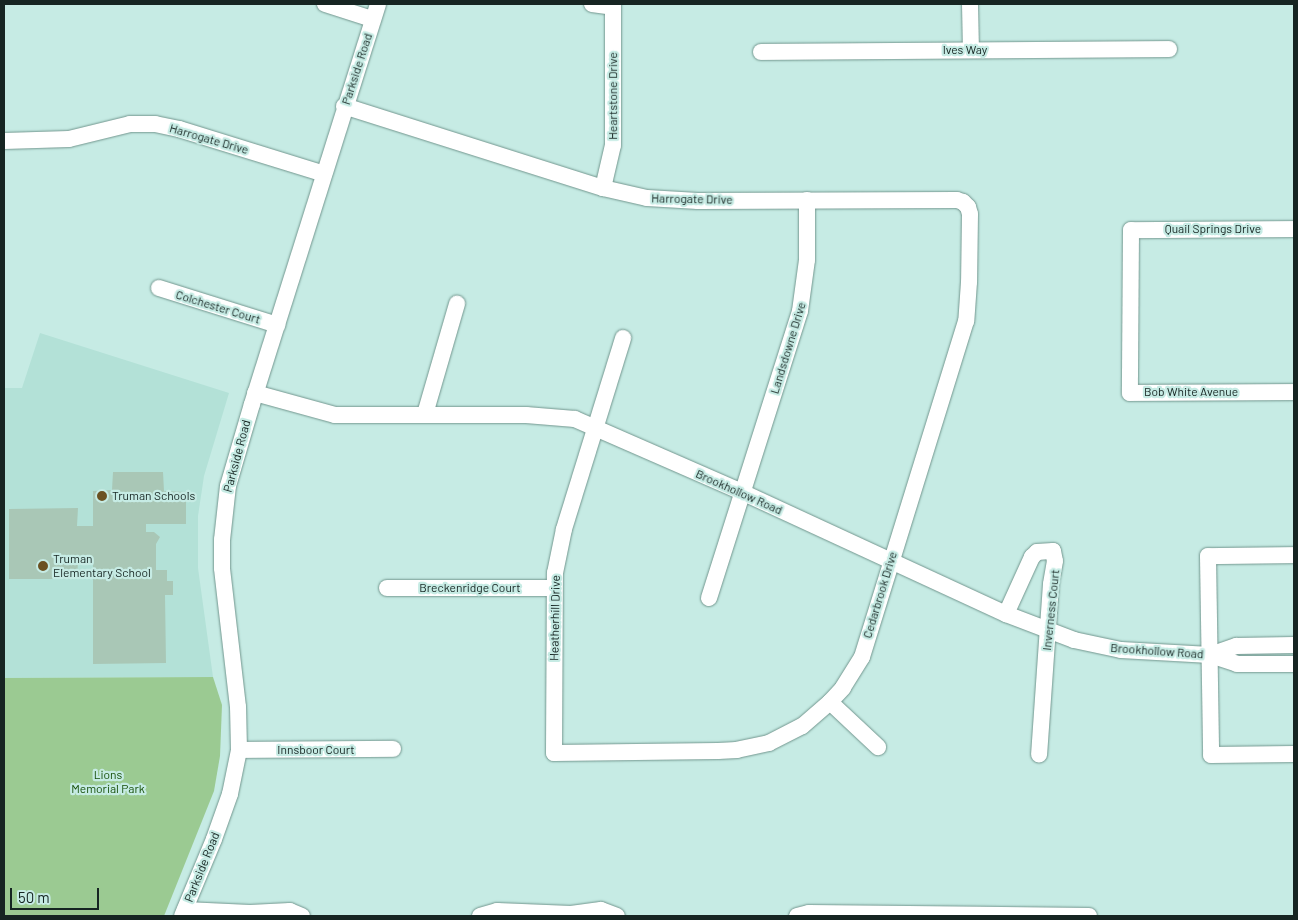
<!DOCTYPE html>
<style>
body{margin:0}
#map{position:relative;width:1298px;height:920px;overflow:hidden;background:#c6ebe4;font-family:Barlow,sans-serif}
div>[style]{position:absolute}
[style*='--x']{left:calc(var(--x)*1px);top:calc(var(--y)*1px);width:calc(var(--w)*1px);rotate:calc(var(--a)*1deg)}
.built>*{inset:0;background:#b3e1d7}
.green>*{inset:0;background:#9bca92}
.building>*{inset:0;background:#a9c7b6}
.roads{filter:drop-shadow(0 0 1px #72968e) drop-shadow(0 0 1px #72968e)}
.minor>*{height:16px;margin:-8px;padding:0 8px;transform-origin:8px;border-radius:8px;background:#fff}
.dots>*{width:14px;height:14px;translate:-50% -50%;box-sizing:border-box;border:2px solid #c6ebe4;border-radius:50%}
span{translate:-50% -50%;white-space:nowrap;text-align:center;line-height:1.15;-webkit-text-stroke:4.5px #c6ebe4;paint-order:stroke}
.street-label{font-size:12px;color:#162522}
.poi-label{font-size:12px;color:#162522}
.left{translate:0 -50%;text-align:left}
.park-label{font-size:12px;color:#154e07}
.frame{position:absolute;inset:0;border:5px solid #162522;pointer-events:none}
.scale{position:absolute;left:10px;top:888px;width:89px;height:22px;box-sizing:border-box;border:2px solid #162522;border-top:0;padding-left:6px;font-size:15px;line-height:18px;white-space:nowrap;color:#162522;-webkit-text-stroke:4px #c6ebe4;paint-order:stroke}
</style>
<div id="map">
<div class="built">
<div style="clip-path:polygon(40px 333px,229px 393px,204px 476px,198px 516px,198px 568px,213px 677px,4px 678px,4px 388px,22px 388px)"></div>
</div>
<div class="green">
<div style="clip-path:polygon(213px 677px,222px 705px,220px 756px,214px 791px,164px 916px,4px 916px,4px 678px)"></div>
</div>
<div class="building">
<div style="clip-path:polygon(113px 472px,163px 472px,164px 491px,186px 492px,186px 524px,146px 524px,146px 532px,154px 532px,160px 537px,156px 544px,156px 570px,167px 570px,167px 581px,173px 581px,173px 595px,165px 595px,166px 663px,93px 664px,93px 563px,78px 562px,77px 579px,9px 579px,9px 509px,78px 508px,77px 526px,93px 526px,93px 491px,112px 490px)"></div>
</div>
<div class="roads">
<div class="minor">
<div style="--x:325;--y:4;--w:49;--a:17.7"></div>
<div style="--x:592;--y:4;--w:21;--a:8"></div>
<div style="--x:970;--y:4;--w:46;--a:88.8"></div>
<div style="--x:761;--y:52;--w:408;--a:-0.4"></div>
<div style="--x:344;--y:106;--w:272;--a:17.6"></div>
<div style="--x:603;--y:188;--w:45;--a:12.8"></div>
<div style="--x:647;--y:198;--w:51;--a:3.4"></div>
<div style="--x:698;--y:201;--w:259;--a:-0.2"></div>
<div style="--x:957;--y:200;--w:6;--a:18"></div>
<div style="--x:963;--y:202;--w:7;--a:45"></div>
<div style="--x:968;--y:207;--w:7;--a:74"></div>
<div style="--x:970;--y:214;--w:68;--a:90.8"></div>
<div style="--x:969;--y:282;--w:39;--a:94"></div>
<div style="--x:966;--y:321;--w:352;--a:107.2"></div>
<div style="--x:862;--y:657;--w:36;--a:122"></div>
<div style="--x:843;--y:688;--w:19;--a:133"></div>
<div style="--x:830;--y:702;--w:37;--a:139"></div>
<div style="--x:802;--y:726;--w:37;--a:153"></div>
<div style="--x:769;--y:743;--w:33;--a:168"></div>
<div style="--x:737;--y:750;--w:19;--a:177"></div>
<div style="--x:718;--y:751;--w:164;--a:179.3"></div>
<div style="--x:554;--y:753;--w:180;--a:-89.7"></div>
<div style="--x:555;--y:573;--w:45;--a:-78.4"></div>
<div style="--x:564;--y:529;--w:200;--a:-72.8"></div>
<div style="--x:4;--y:141;--w:65;--a:-1.8"></div>
<div style="--x:69;--y:139;--w:63;--a:-13.8"></div>
<div style="--x:130;--y:124;--w:25;--a:0"></div>
<div style="--x:155;--y:124;--w:25;--a:12"></div>
<div style="--x:179;--y:129;--w:152;--a:17.2"></div>
<div style="--x:603;--y:188;--w:44;--a:-76.9"></div>
<div style="--x:613;--y:145;--w:141;--a:-90"></div>
<div style="--x:1294;--y:229;--w:163;--a:179.6"></div>
<div style="--x:1131;--y:230;--w:163;--a:90.4"></div>
<div style="--x:1130;--y:393;--w:164;--a:-0.3"></div>
<div style="--x:159;--y:288;--w:124;--a:17.4"></div>
<div style="--x:255;--y:393;--w:83;--a:15.4"></div>
<div style="--x:335;--y:415;--w:191;--a:0"></div>
<div style="--x:526;--y:415;--w:49;--a:4.7"></div>
<div style="--x:575;--y:419;--w:182;--a:23.6"></div>
<div style="--x:742;--y:492;--w:291;--a:24.8"></div>
<div style="--x:1006;--y:614;--w:73;--a:20.9"></div>
<div style="--x:1074;--y:640;--w:48;--a:12"></div>
<div style="--x:1121;--y:650;--w:89;--a:3.2"></div>
<div style="--x:1210;--y:655;--w:28;--a:18"></div>
<div style="--x:1237;--y:664;--w:57;--a:0"></div>
<div style="--x:425;--y:414;--w:115;--a:-73.8"></div>
<div style="--x:1294;--y:555;--w:86;--a:179.3"></div>
<div style="--x:1208;--y:556;--w:199;--a:89.1"></div>
<div style="--x:1211;--y:755;--w:83;--a:-0.7"></div>
<div style="--x:387;--y:588;--w:167;--a:0"></div>
<div style="--x:709;--y:598;--w:301;--a:-72.4"></div>
<div style="--x:800;--y:311;--w:51;--a:-82.2"></div>
<div style="--x:807;--y:260;--w:60;--a:-90"></div>
<div style="--x:1006;--y:614;--w:63;--a:-65.5"></div>
<div style="--x:1032;--y:557;--w:7;--a:-45"></div>
<div style="--x:1037;--y:552;--w:16;--a:-4"></div>
<div style="--x:1053;--y:551;--w:10;--a:79"></div>
<div style="--x:1055;--y:561;--w:23;--a:100"></div>
<div style="--x:1051;--y:584;--w:171;--a:94"></div>
<div style="--x:1210;--y:655;--w:28;--a:-19"></div>
<div style="--x:1236;--y:646;--w:58;--a:-1"></div>
<div style="--x:830;--y:702;--w:66;--a:43.2"></div>
<div style="--x:239;--y:750;--w:154;--a:-0.4"></div>
<div style="--x:185;--y:910;--w:65;--a:2.6"></div>
<div style="--x:250;--y:913;--w:40;--a:-2.9"></div>
<div style="--x:290;--y:911;--w:13;--a:23"></div>
<div style="--x:182;--y:916;--w:83;--a:-67.4"></div>
<div style="--x:214;--y:839;--w:48;--a:-70.4"></div>
<div style="--x:230;--y:794;--w:45;--a:-78.4"></div>
<div style="--x:239;--y:750;--w:43;--a:-91.3"></div>
<div style="--x:238;--y:707;--w:140;--a:-96.6"></div>
<div style="--x:222;--y:568;--w:28;--a:-90"></div>
<div style="--x:222;--y:540;--w:54;--a:-83.7"></div>
<div style="--x:228;--y:486;--w:85;--a:-73.7"></div>
<div style="--x:252;--y:404;--w:419;--a:-72.5"></div>
<div style="--x:480;--y:916;--w:18;--a:-16"></div>
<div style="--x:497;--y:911;--w:74;--a:2.3"></div>
<div style="--x:571;--y:914;--w:30;--a:-8"></div>
<div style="--x:601;--y:910;--w:17;--a:21"></div>
<div style="--x:797;--y:916;--w:12;--a:-14"></div>
<div style="--x:809;--y:913;--w:280;--a:0.6"></div>
</div>
</div>
<div class="dots">
<div style="left:102px;top:496px;background:#6b5122"></div>
<div style="left:43px;top:566px;background:#6b5122"></div>
</div>
<div class="street-label">
<span style="left:965px;top:50px">Ives Way</span>
<span style="left:357px;top:69px;rotate:-72deg">Parkside Road</span>
<span style="left:613px;top:96px;rotate:-90deg">Heartstone Drive</span>
<span style="left:209px;top:139px;rotate:16deg">Harrogate Drive</span>
<span style="left:692px;top:199px;rotate:1deg">Harrogate Drive</span>
<span style="left:1213px;top:229px">Quail Springs Drive</span>
<span style="left:218px;top:307px;rotate:17deg">Colchester Court</span>
<span style="left:788px;top:348px;rotate:-73deg">Landsdowne Drive</span>
<span style="left:1191px;top:392px">Bob White Avenue</span>
<span style="left:237px;top:456px;rotate:-75deg">Parkside Road</span>
<span style="left:739px;top:492px;rotate:24deg">Brookhollow Road</span>
<span style="left:470px;top:588px">Breckenridge Court</span>
<span style="left:880px;top:595px;rotate:-73deg">Cedarbrook Drive</span>
<span style="left:1051px;top:610px;rotate:-84deg">Inverness Court</span>
<span style="left:555px;top:618px;rotate:-89deg">Heatherhill Drive</span>
<span style="left:1157px;top:651px;rotate:4deg">Brookhollow Road</span>
<span style="left:316px;top:750px">Innsboor Court</span>
<span style="left:202px;top:867px;rotate:-68deg">Parkside Road</span>
</div>
<div class="poi-label">
<span class="left" style="left:112px;top:496px">Truman Schools</span>
<span class="left" style="left:53px;top:566px">Truman<br>Elementary School</span>
</div>
<div class="park-label">
<span style="left:108px;top:782px">Lions<br>Memorial Park</span>
</div>
<div class="frame"></div>
<div class="scale">50 m</div>
</div>
